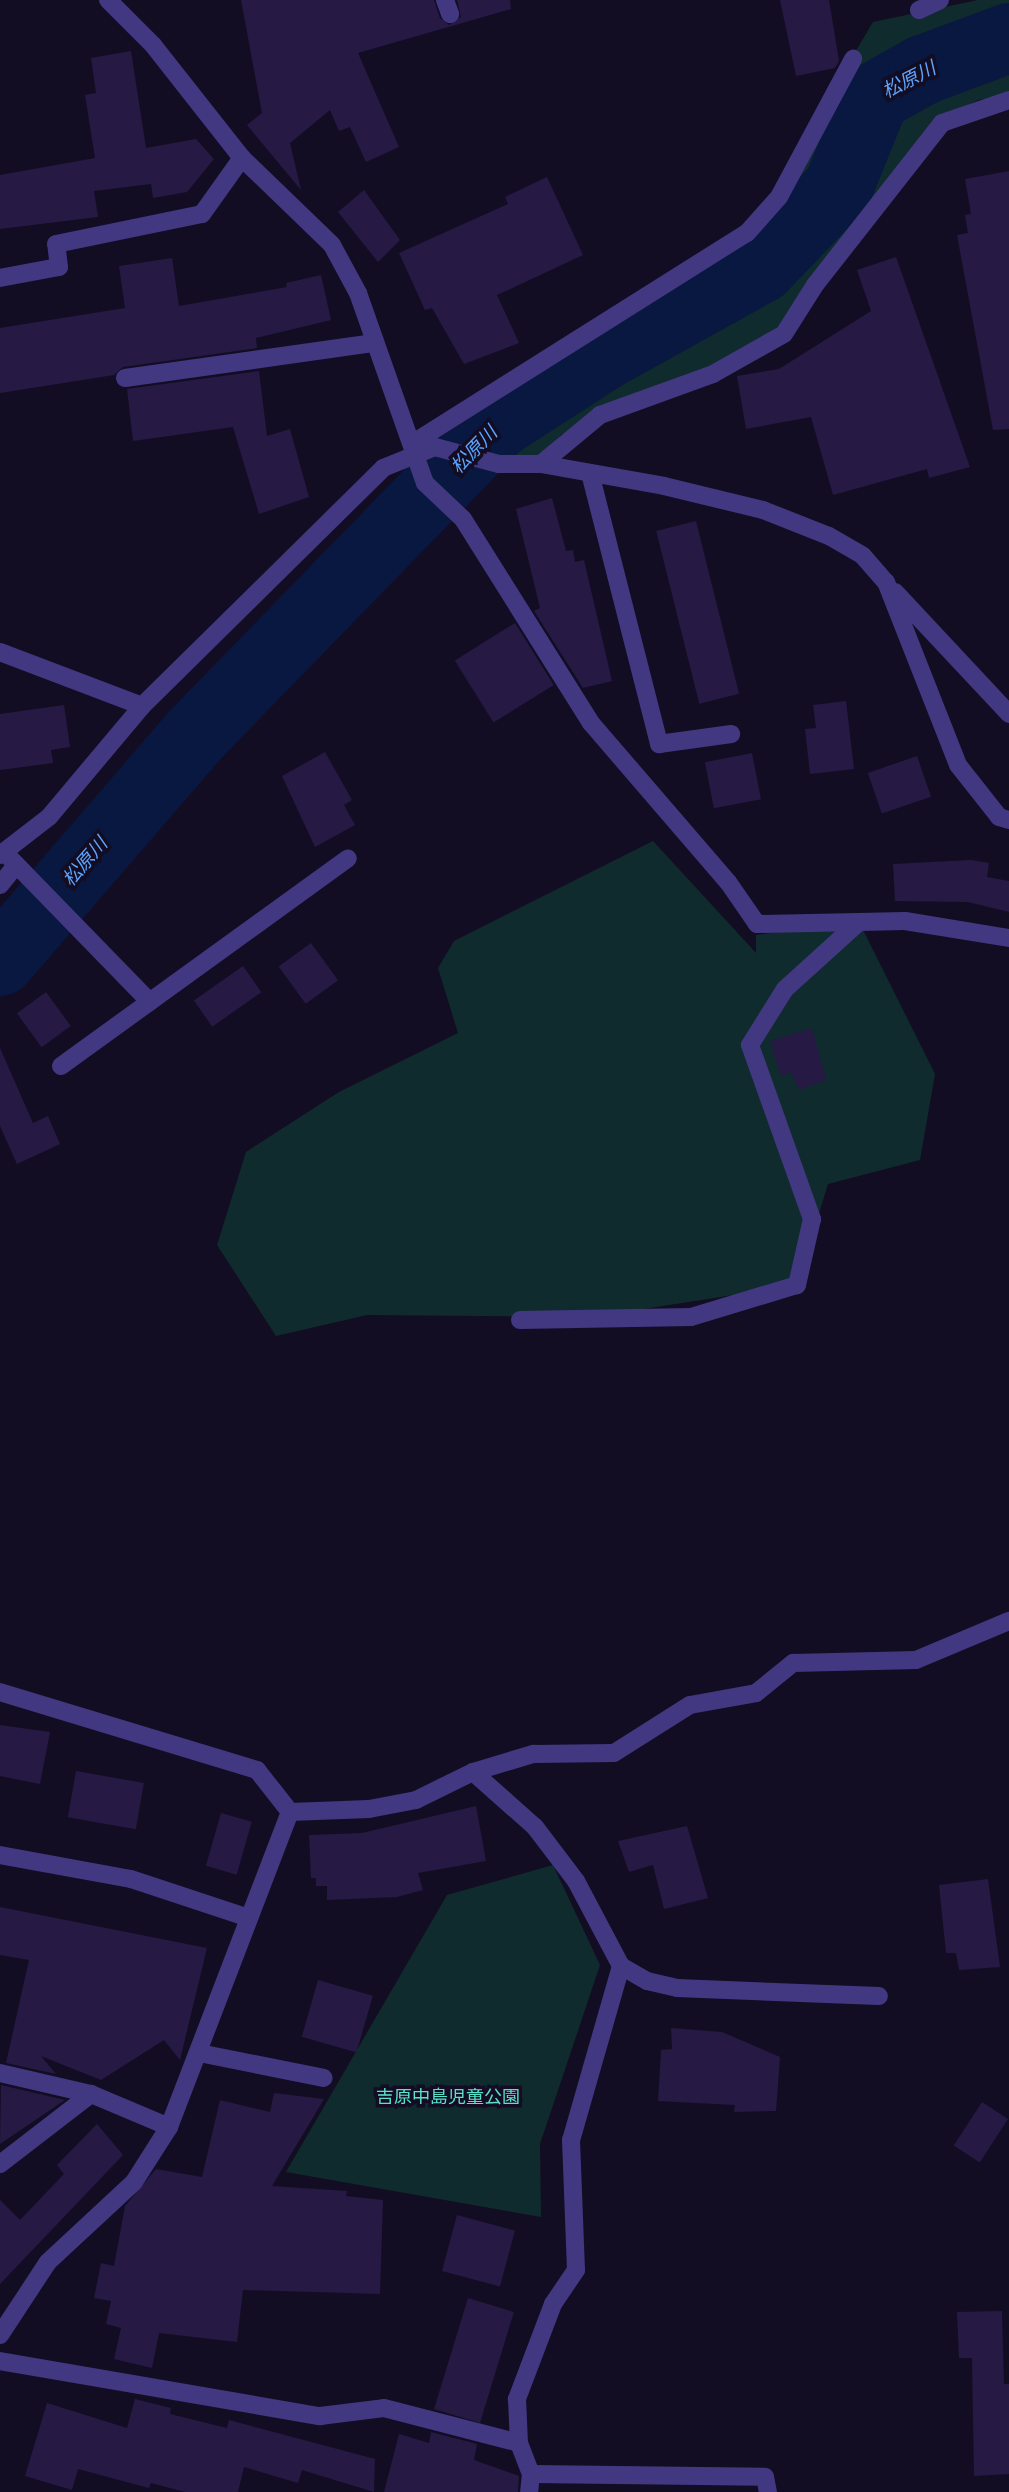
<!DOCTYPE html>
<meta charset="utf-8">
<style>
body{margin:0}
#map{position:relative;width:1009px;height:2492px;overflow:hidden;background:#130d23;font-family:"Archivo Narrow","Noto Sans JP",sans-serif}
div>[style]{position:absolute}
[style*='--x']{left:calc(var(--x)*1px);top:calc(var(--y)*1px);width:calc(var(--w)*1px);rotate:calc(var(--a)*1deg)}
.green>*{inset:0;background:#102b2d}
.river>*{height:70px;margin:-35px;padding:0 35px;transform-origin:35px;border-radius:35px;background:#091840}
.building>*{inset:0;background:#261944;transform-origin:0 0}
.minor>*{height:18px;margin:-9px;padding:0 9px;transform-origin:9px;border-radius:9px;background:#423882}
span{translate:-50% -50%;white-space:nowrap;text-align:center;line-height:1.15;-webkit-text-stroke:7px #130d23;paint-order:stroke}
.park-label{font-size:18px;color:#5ae0cb}
.water-label{font-size:19px;color:#5da5ff;font-style:italic}
</style>
<div id="map">
<div class="green">
<div style="clip-path:polygon(978px 0,1009px 0,1009px 95px,978px 100px,939px 120px,776px 338px,561px 435px,535px 464px,445px 431px,740px 247px,873px 22px)"></div>
<div style="clip-path:polygon(653px 841px,756px 953px,756px 935px,859px 922px,935px 1074px,920px 1160px,828px 1184px,797px 1285px,592px 1317px,367px 1315px,276px 1336px,217px 1245px,246px 1152px,339px 1092px,458px 1033px,438px 968px,454px 941px)"></div>
<div style="clip-path:polygon(553px 1865px,600px 1965px,540px 2144px,541px 2217px,286px 2172px,447px 1895px)"></div>
</div>
<div class="river">
<div style="--x:0;--y:961;--w:303;--a:-49.2"></div>
<div style="--x:198;--y:732;--w:431;--a:-45.8"></div>
<div style="--x:499;--y:423;--w:124;--a:-32.8"></div>
<div style="--x:603;--y:356;--w:181;--a:-29.1"></div>
<div style="--x:761;--y:268;--w:111;--a:-46.1"></div>
<div style="--x:838;--y:188;--w:98;--a:-67.9"></div>
<div style="--x:875;--y:97;--w:55;--a:-29.4"></div>
<div style="--x:923;--y:70;--w:92;--a:-20.4"></div>
</div>
<div class="building">
<div style="clip-path:polygon(241px 0,434px 0,440px 18px,449px 25px,461px 17px,457px 0,510px 0,511px 9px,358px 53px,399px 147px,366px 162px,350px 127px,339px 131px,330px 110px,290px 143px,301px 190px,247px 125px,262px 113px)"></div>
<div style="clip-path:polygon(780px 0,829px 0,839px 61px,835px 68px,796px 76px)"></div>
<div style="clip-path:polygon(131px 51px,146px 148px,196px 139px,214px 159px,187px 192px,153px 198px,151px 184px,94px 191px,98px 217px,0 229px,0 175px,95px 158px,85px 95px,96px 93px,91px 58px)"></div>
<div style="clip-path:polygon(1009px 171px,1009px 429px,993px 430px,957px 235px,968px 233px,965px 215px,971px 214px,965px 179px)"></div>
<div style="clip-path:polygon(547px 177px,583px 255px,497px 295px,519px 343px,464px 364px,432px 308px,425px 310px,399px 253px,508px 204px,505px 197px)"></div>
<div style="clip-path:polygon(364px 190px,400px 240px,378px 262px,338px 212px)"></div>
<div style="clip-path:polygon(896px 257px,970px 467px,929px 478px,927px 469px,833px 495px,811px 417px,746px 429px,737px 376px,779px 369px,871px 311px,857px 270px)"></div>
<div style="clip-path:polygon(172px 258px,179px 306px,287px 287px,286px 283px,321px 275px,331px 320px,256px 338px,257px 348px,123px 367px,114px 375px,0 393px,0 328px,125px 308px,119px 266px)"></div>
<div style="clip-path:polygon(259px 371px,267px 436px,290px 429px,309px 497px,259px 514px,233px 427px,133px 441px,127px 389px)"></div>
<div style="clip-path:polygon(552px 498px,566px 551px,573px 550px,575px 562px,584px 560px,612px 681px,583px 688px,534px 611px,540px 608px,516px 509px)"></div>
<div style="left:696px;top:521px;width:178px;height:41px;rotate:76deg"></div>
<div style="left:515px;top:623px;width:73px;height:71px;rotate:58deg"></div>
<div style="clip-path:polygon(846px 701px,854px 769px,810px 774px,805px 729px,816px 728px,813px 705px)"></div>
<div style="clip-path:polygon(64px 705px,70px 747px,51px 750px,53px 763px,0 770px,0 714px)"></div>
<div style="clip-path:polygon(325px 752px,352px 800px,344px 805px,355px 825px,315px 847px,282px 776px)"></div>
<div style="left:752px;top:753px;width:47px;height:48px;rotate:79deg"></div>
<div style="left:917px;top:756px;width:43px;height:52px;rotate:71deg"></div>
<div style="clip-path:polygon(971px 860px,989px 863px,987px 877px,1009px 881px,1009px 912px,968px 902px,895px 901px,893px 864px)"></div>
<div style="left:311px;top:943px;width:46px;height:40px;rotate:54deg"></div>
<div style="left:243px;top:966px;width:32px;height:60px;rotate:55deg"></div>
<div style="left:46px;top:992px;width:42px;height:36px;rotate:54deg"></div>
<div style="clip-path:polygon(812px 1028px,826px 1080px,799px 1090px,791px 1072px,781px 1076px,770px 1041px)"></div>
<div style="clip-path:polygon(0 1048px,33px 1123px,48px 1116px,60px 1144px,17px 1164px,0 1126px)"></div>
<div style="clip-path:polygon(0 1725px,50px 1732px,40px 1784px,0 1776px)"></div>
<div style="left:76px;top:1771px;width:69px;height:47px;rotate:10deg"></div>
<div style="clip-path:polygon(476px 1806px,486px 1861px,418px 1873px,423px 1890px,397px 1897px,327px 1900px,327px 1886px,316px 1886px,316px 1878px,311px 1878px,309px 1835px,362px 1833px)"></div>
<div style="left:221px;top:1813px;width:32px;height:55px;rotate:16deg"></div>
<div style="clip-path:polygon(687px 1826px,708px 1898px,664px 1909px,653px 1865px,629px 1872px,618px 1841px)"></div>
<div style="clip-path:polygon(988px 1879px,1000px 1967px,959px 1970px,956px 1953px,946px 1953px,939px 1885px)"></div>
<div style="clip-path:polygon(0 1907px,207px 1948px,180px 2060px,164px 2040px,101px 2080px,41px 2056px,56px 2074px,6px 2063px,29px 1960px,0 1955px)"></div>
<div style="left:318px;top:1980px;width:57px;height:59px;rotate:16deg"></div>
<div style="clip-path:polygon(671px 2028px,722px 2032px,780px 2057px,776px 2111px,734px 2112px,735px 2105px,658px 2101px,661px 2050px,672px 2049px)"></div>
<div style="clip-path:polygon(1px 2085px,65px 2100px,0 2144px)"></div>
<div style="clip-path:polygon(274px 2093px,324px 2099px,272px 2186px,347px 2191px,346px 2196px,383px 2200px,380px 2294px,243px 2290px,237px 2342px,159px 2333px,152px 2368px,114px 2359px,121px 2328px,106px 2324px,111px 2301px,94px 2298px,101px 2263px,114px 2266px,125px 2206px,156px 2169px,202px 2177px,220px 2100px,270px 2112px)"></div>
<div style="left:982px;top:2102px;width:31px;height:52px;rotate:33deg"></div>
<div style="clip-path:polygon(97px 2124px,123px 2155px,0 2284px,0 2200px,20px 2220px,64px 2174px,57px 2165px)"></div>
<div style="left:457px;top:2215px;width:60px;height:58px;rotate:15deg"></div>
<div style="left:468px;top:2298px;width:48px;height:116px;rotate:17deg"></div>
<div style="clip-path:polygon(1002px 2311px,1004px 2384px,1009px 2384px,1009px 2474px,974px 2476px,972px 2358px,959px 2358px,957px 2312px)"></div>
<div style="clip-path:polygon(135px 2399px,171px 2408px,170px 2414px,227px 2428px,229px 2420px,375px 2459px,374px 2492px,302px 2470px,298px 2483px,244px 2467px,238px 2492px,185px 2492px,151px 2483px,149px 2488px,78px 2469px,72px 2490px,25px 2476px,47px 2403px,127px 2428px)"></div>
<div style="clip-path:polygon(431px 2432px,477px 2444px,474px 2460px,519px 2476px,518px 2492px,384px 2492px,399px 2434px,429px 2443px)"></div>
</div>
<div class="minor">
<div style="--x:108;--y:0;--w:64;--a:45"></div>
<div style="--x:153;--y:45;--w:144;--a:51.8"></div>
<div style="--x:242;--y:158;--w:125;--a:44"></div>
<div style="--x:332;--y:245;--w:55;--a:61.6"></div>
<div style="--x:358;--y:293;--w:201;--a:70.6"></div>
<div style="--x:425;--y:483;--w:52;--a:43.5"></div>
<div style="--x:463;--y:519;--w:241;--a:57.9"></div>
<div style="--x:591;--y:723;--w:210;--a:49.3"></div>
<div style="--x:728;--y:882;--w:51;--a:55.4"></div>
<div style="--x:757;--y:924;--w:102;--a:-1.1"></div>
<div style="--x:859;--y:922;--w:100;--a:137.8"></div>
<div style="--x:785;--y:989;--w:66;--a:122"></div>
<div style="--x:750;--y:1045;--w:185;--a:70.4"></div>
<div style="--x:812;--y:1219;--w:68;--a:102.8"></div>
<div style="--x:797;--y:1285;--w:111;--a:163.2"></div>
<div style="--x:691;--y:1317;--w:171;--a:179"></div>
<div style="--x:445;--y:0;--w:15;--a:70"></div>
<div style="--x:919;--y:10;--w:23;--a:-25"></div>
<div style="--x:0;--y:278;--w:60;--a:-10.6"></div>
<div style="--x:59;--y:267;--w:23;--a:-97"></div>
<div style="--x:56;--y:244;--w:149;--a:-11.6"></div>
<div style="--x:202;--y:214;--w:69;--a:-54.5"></div>
<div style="--x:125;--y:378;--w:250;--a:-8"></div>
<div style="--x:413;--y:443;--w:395;--a:-32.2"></div>
<div style="--x:747;--y:233;--w:48;--a:-48.4"></div>
<div style="--x:779;--y:197;--w:157;--a:-61.8"></div>
<div style="--x:541;--y:464;--w:77;--a:-39.7"></div>
<div style="--x:600;--y:415;--w:120;--a:-19.9"></div>
<div style="--x:713;--y:374;--w:81;--a:-29.4"></div>
<div style="--x:784;--y:334;--w:58;--a:-57.7"></div>
<div style="--x:815;--y:285;--w:206;--a:-51.9"></div>
<div style="--x:942;--y:123;--w:71;--a:-18.9"></div>
<div style="--x:590;--y:473;--w:280;--a:75.7"></div>
<div style="--x:659;--y:744;--w:73;--a:-7.9"></div>
<div style="--x:895;--y:592;--w:167;--a:46.9"></div>
<div style="--x:0;--y:652;--w:152;--a:20.8"></div>
<div style="--x:4;--y:852;--w:209;--a:45.8"></div>
<div style="--x:0;--y:855;--w:62;--a:-37.8"></div>
<div style="--x:49;--y:817;--w:145;--a:-50"></div>
<div style="--x:142;--y:706;--w:339;--a:-44.6"></div>
<div style="--x:383;--y:468;--w:56;--a:-22"></div>
<div style="--x:435;--y:447;--w:66;--a:14.9"></div>
<div style="--x:499;--y:464;--w:42;--a:0"></div>
<div style="--x:541;--y:464;--w:125;--a:10.1"></div>
<div style="--x:664;--y:486;--w:102;--a:13.6"></div>
<div style="--x:763;--y:510;--w:71;--a:21.5"></div>
<div style="--x:829;--y:536;--w:39;--a:30"></div>
<div style="--x:863;--y:556;--w:35;--a:49"></div>
<div style="--x:886;--y:582;--w:197;--a:68.5"></div>
<div style="--x:958;--y:765;--w:66;--a:51.7"></div>
<div style="--x:999;--y:817;--w:10;--a:17"></div>
<div style="--x:0;--y:885;--w:26;--a:-51"></div>
<div style="--x:859;--y:922;--w:46;--a:-1.2"></div>
<div style="--x:905;--y:921;--w:105;--a:9.3"></div>
<div style="--x:61;--y:1066;--w:354;--a:-35.9"></div>
<div style="--x:0;--y:1692;--w:269;--a:16.9"></div>
<div style="--x:257;--y:1770;--w:53;--a:51.8"></div>
<div style="--x:290;--y:1812;--w:79;--a:-2.2"></div>
<div style="--x:369;--y:1809;--w:48;--a:-10.8"></div>
<div style="--x:416;--y:1800;--w:64;--a:-26.2"></div>
<div style="--x:473;--y:1772;--w:83;--a:41.6"></div>
<div style="--x:535;--y:1827;--w:68;--a:52.8"></div>
<div style="--x:576;--y:1881;--w:96;--a:62.1"></div>
<div style="--x:621;--y:1966;--w:181;--a:106"></div>
<div style="--x:571;--y:2140;--w:130;--a:87.8"></div>
<div style="--x:576;--y:2270;--w:41;--a:124.1"></div>
<div style="--x:553;--y:2304;--w:102;--a:110.8"></div>
<div style="--x:517;--y:2399;--w:44;--a:87.4"></div>
<div style="--x:519;--y:2443;--w:33;--a:69"></div>
<div style="--x:531;--y:2474;--w:18;--a:96"></div>
<div style="--x:473;--y:1772;--w:63;--a:-16.7"></div>
<div style="--x:533;--y:1754;--w:81;--a:-0.7"></div>
<div style="--x:614;--y:1753;--w:90;--a:-32.3"></div>
<div style="--x:690;--y:1705;--w:67;--a:-10.3"></div>
<div style="--x:756;--y:1693;--w:48;--a:-39"></div>
<div style="--x:793;--y:1663;--w:123;--a:-1.4"></div>
<div style="--x:916;--y:1660;--w:101;--a:-22.8"></div>
<div style="--x:0;--y:1855;--w:133;--a:10.4"></div>
<div style="--x:131;--y:1879;--w:121;--a:18.3"></div>
<div style="--x:621;--y:1966;--w:30;--a:30"></div>
<div style="--x:647;--y:1981;--w:31;--a:13"></div>
<div style="--x:677;--y:1988;--w:202;--a:2.3"></div>
<div style="--x:199;--y:2053;--w:127;--a:11.3"></div>
<div style="--x:0;--y:2073;--w:93;--a:13"></div>
<div style="--x:0;--y:2164;--w:115;--a:-37.6"></div>
<div style="--x:91;--y:2094;--w:85;--a:22.9"></div>
<div style="--x:0;--y:2335;--w:87;--a:-56.7"></div>
<div style="--x:48;--y:2262;--w:117;--a:-42.9"></div>
<div style="--x:134;--y:2182;--w:65;--a:-57.5"></div>
<div style="--x:169;--y:2127;--w:337;--a:-69"></div>
<div style="--x:0;--y:2361;--w:325;--a:9.8"></div>
<div style="--x:320;--y:2416;--w:64;--a:-7.1"></div>
<div style="--x:384;--y:2408;--w:139;--a:14.5"></div>
<div style="--x:531;--y:2474;--w:234;--a:0.7"></div>
<div style="--x:765;--y:2477;--w:15;--a:79"></div>
</div>
<div class="park-label">
<span style="left:448px;top:2097px">吉原中島児童公園</span>
</div>
<div class="water-label">
<span style="left:909px;top:80px;rotate:-27deg">松原川</span>
<span style="left:474px;top:450px;rotate:-46deg">松原川</span>
<span style="left:85px;top:862px;rotate:-49deg">松原川</span>
</div>
</div>
